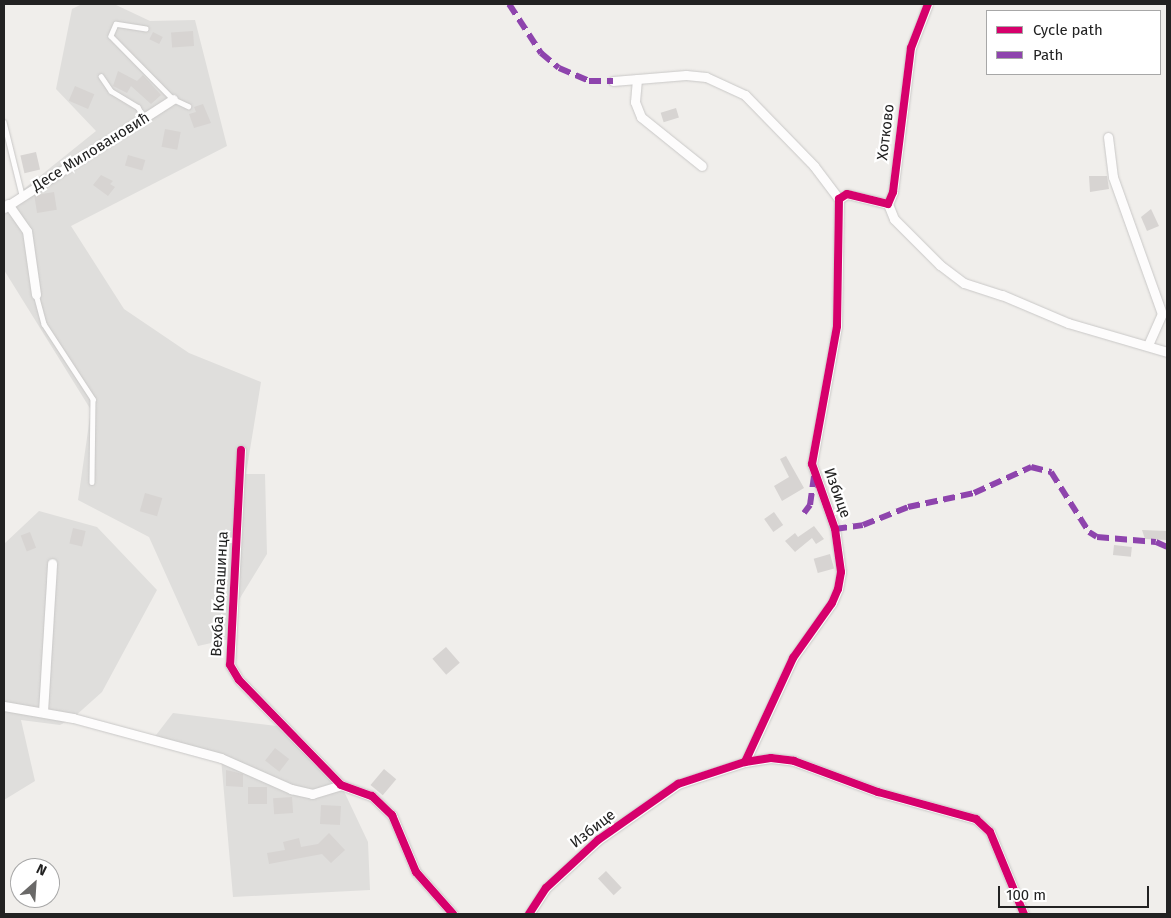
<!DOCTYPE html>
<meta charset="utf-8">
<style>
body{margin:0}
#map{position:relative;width:1171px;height:918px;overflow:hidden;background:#f0eeeb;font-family:"Fira Sans",sans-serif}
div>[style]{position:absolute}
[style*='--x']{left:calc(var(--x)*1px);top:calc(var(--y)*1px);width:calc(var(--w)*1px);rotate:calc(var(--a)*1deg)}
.residential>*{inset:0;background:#dfdedc}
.building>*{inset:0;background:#d7d4d2;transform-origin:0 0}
.roads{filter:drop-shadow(0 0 1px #c9c8c7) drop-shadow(0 0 1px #c9c8c7)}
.lane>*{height:4.5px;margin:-2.25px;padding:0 2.25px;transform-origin:2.25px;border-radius:2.25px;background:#fdfcfc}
.street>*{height:9px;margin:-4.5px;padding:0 4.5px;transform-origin:4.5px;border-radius:4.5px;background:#fdfcfc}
.quiet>*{height:6px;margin-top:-3px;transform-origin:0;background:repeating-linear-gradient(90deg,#8e44ad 0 12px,transparent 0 18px)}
.cycleway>*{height:8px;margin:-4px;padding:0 4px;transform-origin:4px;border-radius:4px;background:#d6006c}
span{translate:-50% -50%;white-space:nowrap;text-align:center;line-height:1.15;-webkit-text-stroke:4.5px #fff;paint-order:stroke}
.street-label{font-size:15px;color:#222}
.frame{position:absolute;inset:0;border:5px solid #222;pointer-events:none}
.legend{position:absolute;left:986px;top:10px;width:175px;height:65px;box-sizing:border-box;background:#fff;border:1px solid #a7a7a7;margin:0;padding:6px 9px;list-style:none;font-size:15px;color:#222}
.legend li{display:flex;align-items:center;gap:10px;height:25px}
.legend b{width:25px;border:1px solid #a7a7a7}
.north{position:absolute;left:10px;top:858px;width:50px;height:50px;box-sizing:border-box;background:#fff;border:1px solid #a7a7a7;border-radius:50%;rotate:26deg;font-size:14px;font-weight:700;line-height:20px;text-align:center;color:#222}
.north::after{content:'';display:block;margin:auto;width:18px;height:22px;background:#6a6968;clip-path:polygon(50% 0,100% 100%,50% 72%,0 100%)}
.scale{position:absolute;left:998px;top:886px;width:151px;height:22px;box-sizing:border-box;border:2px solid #222;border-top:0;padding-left:6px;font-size:15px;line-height:18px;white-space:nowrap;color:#222;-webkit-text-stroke:4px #fff;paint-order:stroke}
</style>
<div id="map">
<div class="residential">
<div style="clip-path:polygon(82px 4px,114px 4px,150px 21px,195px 20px,227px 146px,71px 226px,124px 309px,189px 353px,261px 382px,246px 474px,265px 474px,267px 554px,232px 611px,229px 639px,198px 646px,149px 537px,78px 500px,91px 410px,4px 270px,4px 205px,96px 131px,56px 89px,72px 9px)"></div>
<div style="clip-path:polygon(39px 511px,97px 527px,157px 590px,102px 692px,73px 718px,60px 725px,21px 720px,35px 781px,4px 800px,4px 544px)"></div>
<div style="clip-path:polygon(173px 713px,285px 727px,341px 785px,368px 842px,370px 890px,233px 897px,221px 758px,153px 739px)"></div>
</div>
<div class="building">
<div style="left:193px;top:31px;width:15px;height:22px;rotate:86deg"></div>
<div style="left:153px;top:32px;width:11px;height:8px;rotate:27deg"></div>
<div style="clip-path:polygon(118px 71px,137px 81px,143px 75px,161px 95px,151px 104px,131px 86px,127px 93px,113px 86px)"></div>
<div style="left:75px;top:86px;width:21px;height:16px;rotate:23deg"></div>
<div style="clip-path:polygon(203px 104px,211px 123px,194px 128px,189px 114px,196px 112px,194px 107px)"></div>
<div style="left:676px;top:108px;width:10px;height:16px;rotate:73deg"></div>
<div style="left:165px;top:129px;width:16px;height:18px;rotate:11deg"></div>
<div style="left:36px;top:152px;width:18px;height:16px;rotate:77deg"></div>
<div style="left:128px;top:155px;width:18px;height:11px;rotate:16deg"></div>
<div style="clip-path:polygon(101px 175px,113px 181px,110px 184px,115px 187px,108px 196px,93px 185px)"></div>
<div style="clip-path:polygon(1089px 176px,1107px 176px,1109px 189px,1090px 192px)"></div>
<div style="left:54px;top:192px;width:18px;height:20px;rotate:81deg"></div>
<div style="clip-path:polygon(1151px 209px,1159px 226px,1147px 231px,1141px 217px)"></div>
<div style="clip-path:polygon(786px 456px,804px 488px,782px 501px,774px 486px,789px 477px,780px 459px)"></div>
<div style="left:145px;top:493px;width:18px;height:19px;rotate:16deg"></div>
<div style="left:774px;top:512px;width:16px;height:12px;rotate:55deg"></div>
<div style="clip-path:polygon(814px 526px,824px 539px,816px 544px,812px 538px,795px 552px,785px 541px,795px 533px,798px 537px)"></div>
<div style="left:73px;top:528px;width:13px;height:16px;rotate:13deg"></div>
<div style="clip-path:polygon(1142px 530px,1167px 531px,1167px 540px,1145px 539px)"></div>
<div style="left:30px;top:532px;width:17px;height:10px;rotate:69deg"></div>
<div style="left:1114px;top:545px;width:18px;height:10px;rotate:6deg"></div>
<div style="left:830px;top:554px;width:15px;height:17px;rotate:74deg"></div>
<div style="left:446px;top:647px;width:21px;height:18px;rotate:49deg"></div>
<div style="left:275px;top:748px;width:18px;height:16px;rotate:38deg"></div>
<div style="left:384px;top:769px;width:16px;height:21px;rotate:40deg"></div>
<div style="clip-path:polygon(226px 770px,243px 774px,243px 787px,226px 786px)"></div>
<div style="left:248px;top:787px;width:19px;height:17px"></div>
<div style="left:292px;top:797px;width:16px;height:19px;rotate:86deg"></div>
<div style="left:321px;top:805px;width:20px;height:19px;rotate:3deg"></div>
<div style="clip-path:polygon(329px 833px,345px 850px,331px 863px,322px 854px,269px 864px,267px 853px,285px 850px,283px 842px,299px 838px,301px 847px,318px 844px)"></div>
<div style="left:606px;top:871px;width:23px;height:11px;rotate:47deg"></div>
</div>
<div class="roads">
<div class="lane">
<div style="--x:146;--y:29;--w:30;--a:-171"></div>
<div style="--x:116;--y:24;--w:13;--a:113"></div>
<div style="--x:111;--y:36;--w:88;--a:45.5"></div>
<div style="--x:173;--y:99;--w:17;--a:25"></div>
<div style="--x:101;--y:76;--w:18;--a:56"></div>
<div style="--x:111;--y:91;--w:31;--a:31"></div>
<div style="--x:138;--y:107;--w:13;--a:61"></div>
<div style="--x:4;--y:122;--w:75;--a:76.1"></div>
<div style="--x:36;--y:294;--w:31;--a:75"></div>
<div style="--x:44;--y:324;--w:90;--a:56.8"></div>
<div style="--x:93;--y:399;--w:83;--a:90.7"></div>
</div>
<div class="street">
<div style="--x:637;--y:79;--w:23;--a:95"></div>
<div style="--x:635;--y:102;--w:16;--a:68"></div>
<div style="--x:641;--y:117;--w:78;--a:38.8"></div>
<div style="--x:613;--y:81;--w:73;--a:-4.7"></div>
<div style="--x:686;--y:75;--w:20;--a:6"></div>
<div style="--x:706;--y:77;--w:43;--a:24.8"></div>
<div style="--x:745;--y:95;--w:99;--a:45.8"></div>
<div style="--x:814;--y:166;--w:41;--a:52.9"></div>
<div style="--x:1108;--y:137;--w:40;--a:82.9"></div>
<div style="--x:1113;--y:177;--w:145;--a:70.3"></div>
<div style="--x:8;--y:204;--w:33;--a:55"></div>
<div style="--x:27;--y:231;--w:64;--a:81.9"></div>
<div style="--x:888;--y:204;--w:16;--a:68"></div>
<div style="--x:894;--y:219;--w:65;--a:45"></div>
<div style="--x:940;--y:265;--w:30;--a:37"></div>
<div style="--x:964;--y:283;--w:40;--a:18"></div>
<div style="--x:1002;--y:295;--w:72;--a:23"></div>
<div style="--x:1068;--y:323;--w:103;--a:16.3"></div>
<div style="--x:4;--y:208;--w:201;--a:-32.8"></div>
<div style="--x:1148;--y:345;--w:34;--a:-66"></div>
<div style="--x:241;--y:450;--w:215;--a:92.9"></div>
<div style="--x:230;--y:665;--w:17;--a:59"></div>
<div style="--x:239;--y:680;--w:146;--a:45.8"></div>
<div style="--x:341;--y:785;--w:33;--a:20"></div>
<div style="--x:372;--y:796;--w:28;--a:44"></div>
<div style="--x:392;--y:815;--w:62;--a:67.2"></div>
<div style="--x:416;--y:872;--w:56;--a:48.6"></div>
<div style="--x:4;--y:706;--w:70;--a:9.9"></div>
<div style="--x:73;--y:718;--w:153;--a:15.1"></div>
<div style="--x:221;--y:758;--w:77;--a:23.9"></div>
<div style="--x:291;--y:789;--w:22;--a:13"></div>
<div style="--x:312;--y:794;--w:30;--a:-17"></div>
<div style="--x:43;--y:712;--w:149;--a:-86.5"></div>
<div style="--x:745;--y:762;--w:115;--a:-65.2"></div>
<div style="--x:793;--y:658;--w:67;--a:-54.7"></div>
<div style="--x:832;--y:603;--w:15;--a:-67"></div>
<div style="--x:838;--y:589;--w:17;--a:-80"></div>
<div style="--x:841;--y:572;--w:43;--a:-97.9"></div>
<div style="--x:835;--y:529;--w:69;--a:-109.5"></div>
<div style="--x:812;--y:464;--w:140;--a:-79.7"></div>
<div style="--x:837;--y:326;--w:127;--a:-89.1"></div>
<div style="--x:839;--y:199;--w:9;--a:-32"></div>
<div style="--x:847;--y:194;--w:42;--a:13.7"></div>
<div style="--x:888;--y:204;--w:13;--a:-67"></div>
<div style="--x:893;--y:192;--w:145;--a:-82.9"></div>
<div style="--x:911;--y:48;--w:47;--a:-68.9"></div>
<div style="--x:529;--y:914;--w:31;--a:-57"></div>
<div style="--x:546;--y:888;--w:71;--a:-42.7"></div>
<div style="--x:598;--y:840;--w:98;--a:-35"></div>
<div style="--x:678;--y:784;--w:71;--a:-18.2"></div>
<div style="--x:745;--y:762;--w:26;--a:-9"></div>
<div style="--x:771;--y:758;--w:23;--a:7"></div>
<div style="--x:794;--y:761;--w:90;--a:20.3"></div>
<div style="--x:878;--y:792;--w:102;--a:15.4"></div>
<div style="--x:976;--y:819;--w:19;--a:43"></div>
<div style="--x:990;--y:832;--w:89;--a:67.5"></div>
</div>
</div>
<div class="quiet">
<div style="--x:509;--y:4;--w:59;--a:56.9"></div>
<div style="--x:541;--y:53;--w:23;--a:40"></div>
<div style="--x:559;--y:68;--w:33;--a:23"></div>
<div style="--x:589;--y:81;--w:24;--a:0"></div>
<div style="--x:804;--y:513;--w:10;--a:-53"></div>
<div style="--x:810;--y:505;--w:29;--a:-82"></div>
<div style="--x:835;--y:529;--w:28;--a:-8"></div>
<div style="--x:863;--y:525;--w:48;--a:-21.8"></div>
<div style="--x:908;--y:507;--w:67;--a:-12"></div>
<div style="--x:974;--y:493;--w:63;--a:-24.5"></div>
<div style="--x:1031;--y:467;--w:21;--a:14"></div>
<div style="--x:1051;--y:472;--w:71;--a:57.7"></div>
<div style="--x:1089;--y:532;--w:9;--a:32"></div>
<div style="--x:1097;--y:537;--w:59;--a:4.8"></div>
<div style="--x:1156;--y:542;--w:12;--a:24"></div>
</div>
<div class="cycleway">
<div style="--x:241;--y:450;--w:215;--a:92.9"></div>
<div style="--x:230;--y:665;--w:17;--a:59"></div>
<div style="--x:239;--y:680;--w:146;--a:45.8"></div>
<div style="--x:341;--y:785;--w:33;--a:20"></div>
<div style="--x:372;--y:796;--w:28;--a:44"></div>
<div style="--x:392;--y:815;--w:62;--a:67.2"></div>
<div style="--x:416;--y:872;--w:56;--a:48.6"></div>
<div style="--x:745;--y:762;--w:115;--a:-65.2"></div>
<div style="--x:793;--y:658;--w:67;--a:-54.7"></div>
<div style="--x:832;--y:603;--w:15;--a:-67"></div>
<div style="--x:838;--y:589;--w:17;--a:-80"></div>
<div style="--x:841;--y:572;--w:43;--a:-97.9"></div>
<div style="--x:835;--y:529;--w:69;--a:-109.5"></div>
<div style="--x:812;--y:464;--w:140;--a:-79.7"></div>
<div style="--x:837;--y:326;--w:127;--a:-89.1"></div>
<div style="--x:839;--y:199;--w:9;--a:-32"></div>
<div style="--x:847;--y:194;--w:42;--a:13.7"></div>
<div style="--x:888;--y:204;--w:13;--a:-67"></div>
<div style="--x:893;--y:192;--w:145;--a:-82.9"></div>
<div style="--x:911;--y:48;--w:47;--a:-68.9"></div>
<div style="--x:529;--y:914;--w:31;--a:-57"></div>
<div style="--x:546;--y:888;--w:71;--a:-42.7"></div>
<div style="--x:598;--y:840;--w:98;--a:-35"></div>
<div style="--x:678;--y:784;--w:71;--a:-18.2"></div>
<div style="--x:745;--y:762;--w:26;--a:-9"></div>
<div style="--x:771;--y:758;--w:23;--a:7"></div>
<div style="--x:794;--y:761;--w:90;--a:20.3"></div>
<div style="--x:878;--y:792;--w:102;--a:15.4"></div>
<div style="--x:976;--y:819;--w:19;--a:43"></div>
<div style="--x:990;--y:832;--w:89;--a:67.5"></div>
</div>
<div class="street-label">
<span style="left:886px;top:132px;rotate:-83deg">Хотково</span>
<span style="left:91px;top:152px;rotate:-32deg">Десе Миловановић</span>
<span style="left:837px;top:493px;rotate:70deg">Избице</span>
<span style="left:220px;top:594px;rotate:-87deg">Вехба Колашинца</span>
<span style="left:593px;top:829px;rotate:-38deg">Избице</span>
</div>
<div class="frame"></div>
<ul class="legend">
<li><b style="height:6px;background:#d6006c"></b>Cycle path</li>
<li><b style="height:6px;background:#8e44ad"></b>Path</li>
</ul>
<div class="north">N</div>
<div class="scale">100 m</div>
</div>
